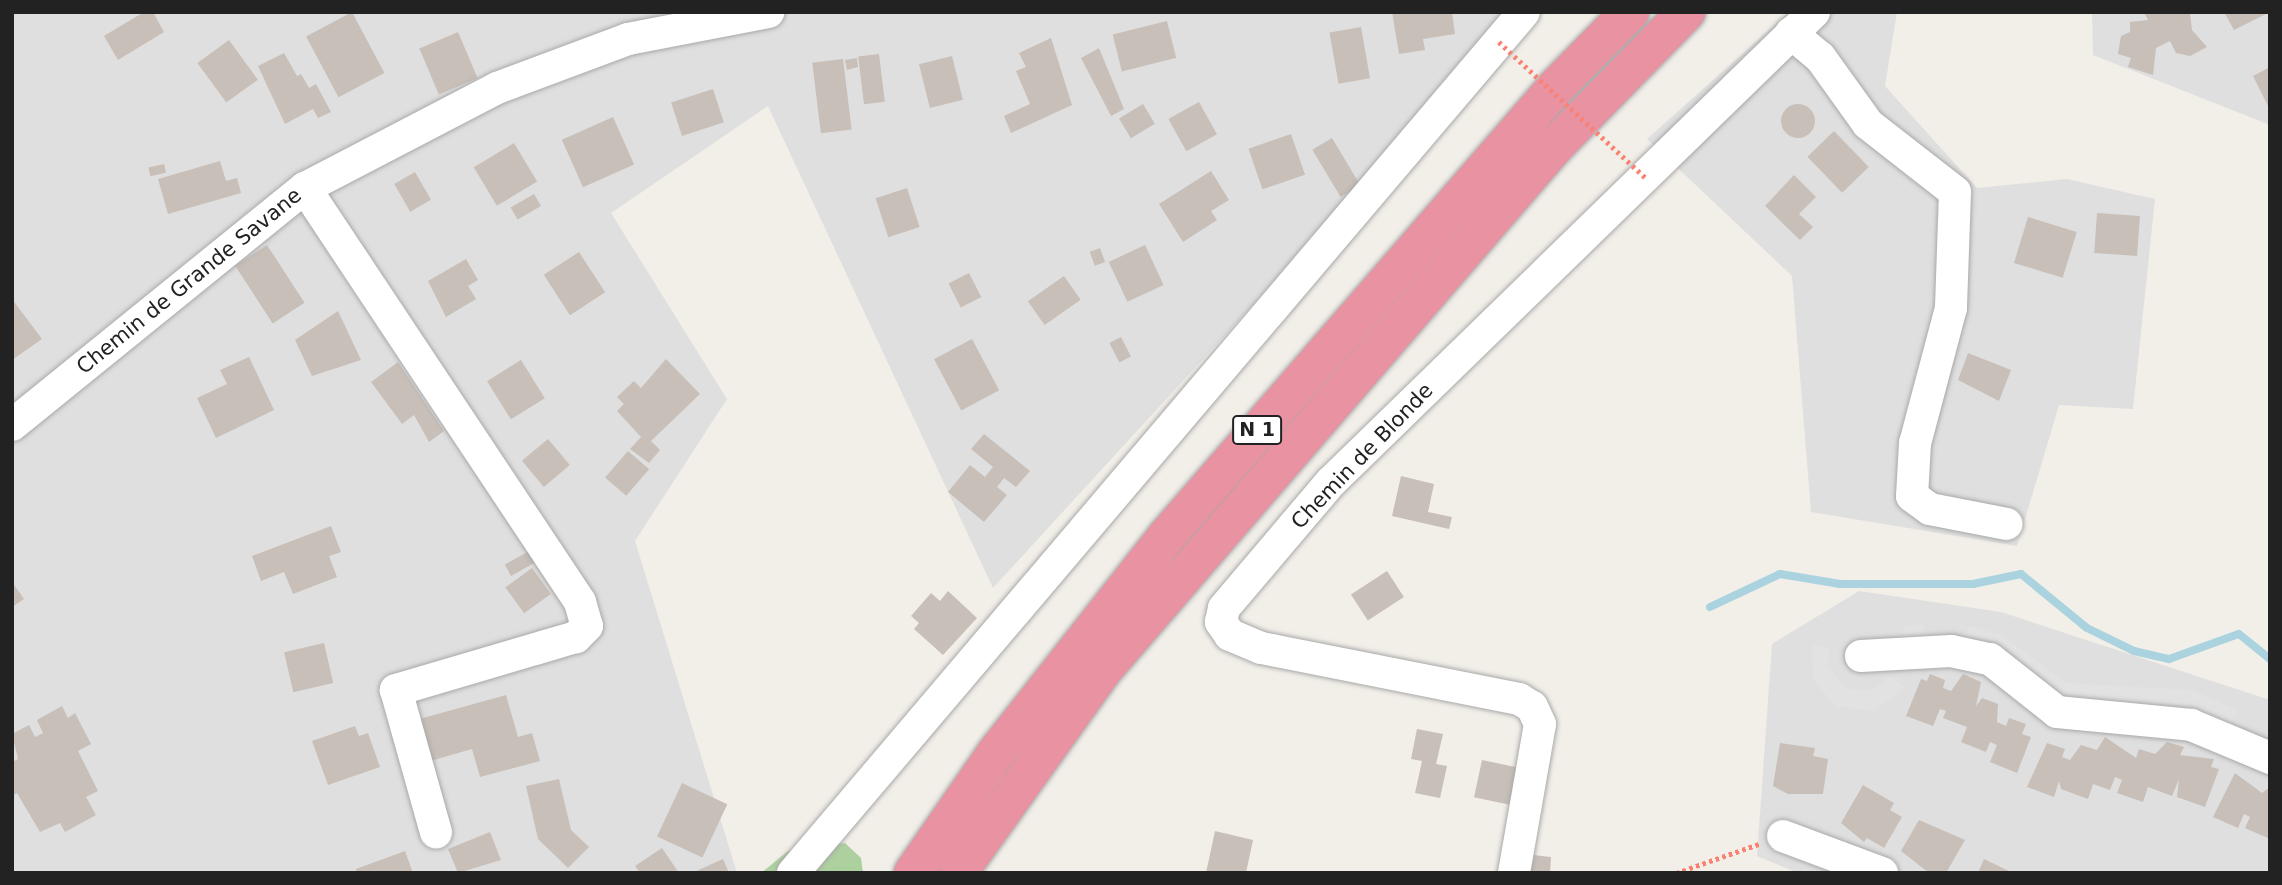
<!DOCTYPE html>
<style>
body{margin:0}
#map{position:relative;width:2282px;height:885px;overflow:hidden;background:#f2efe9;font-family:"DejaVu Sans",sans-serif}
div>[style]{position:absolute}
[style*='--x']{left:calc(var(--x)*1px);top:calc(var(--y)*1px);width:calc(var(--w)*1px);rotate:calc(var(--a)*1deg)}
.residential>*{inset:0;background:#e0dfdf}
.forest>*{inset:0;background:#add19e}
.parking>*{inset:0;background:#e2e2e2}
.stream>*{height:8px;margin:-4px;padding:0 4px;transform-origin:4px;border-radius:4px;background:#aad3df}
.building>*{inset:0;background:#c7bfb8;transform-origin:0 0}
.round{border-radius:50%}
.path>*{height:4.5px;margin-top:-2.25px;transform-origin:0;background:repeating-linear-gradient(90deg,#fa8072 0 3.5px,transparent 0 7px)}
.roads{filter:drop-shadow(0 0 2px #a9a9a9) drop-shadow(0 0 2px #a9a9a9)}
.minor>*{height:32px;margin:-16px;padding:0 16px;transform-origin:16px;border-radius:16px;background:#fff}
.highway>*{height:38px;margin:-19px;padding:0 19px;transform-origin:19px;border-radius:19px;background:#e892a2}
.path-bridge>*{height:4.5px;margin-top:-2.25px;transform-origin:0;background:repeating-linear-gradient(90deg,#fa8072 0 3.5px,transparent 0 7px)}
span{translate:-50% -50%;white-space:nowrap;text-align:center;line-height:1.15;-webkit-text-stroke:7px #fff;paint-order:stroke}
.shield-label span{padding:2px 5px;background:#fff;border:2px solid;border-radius:5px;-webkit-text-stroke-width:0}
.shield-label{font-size:19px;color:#222;font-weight:700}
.street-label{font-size:21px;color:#222}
.frame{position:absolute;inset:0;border:14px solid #222;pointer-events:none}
</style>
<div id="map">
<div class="residential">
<div style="clip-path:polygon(12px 12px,1521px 12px,993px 588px,768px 106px,611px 213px,727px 399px,635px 541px,737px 873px,12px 873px)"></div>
<div style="clip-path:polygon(1789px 12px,1897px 12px,1885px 86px,1977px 188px,2067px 179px,2155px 199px,2133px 409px,2059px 405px,2017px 546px,1811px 512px,1792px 276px,1647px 139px)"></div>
<div style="clip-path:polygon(2092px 12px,2270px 12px,2270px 125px,2093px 55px)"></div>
<div style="clip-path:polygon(1859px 591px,2001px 612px,2270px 700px,2270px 873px,1798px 873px,1757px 856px,1772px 644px)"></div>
</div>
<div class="forest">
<div style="clip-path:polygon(845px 843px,861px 858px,863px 873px,761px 873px,788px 851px)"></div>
</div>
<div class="parking">
<div style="clip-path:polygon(1923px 625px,1924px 634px,1967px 635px,1968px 626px,2000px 634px,2066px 683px,2193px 690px,2238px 711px,2230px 726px,2181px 705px,2077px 703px,1905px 647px,1903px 627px)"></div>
<div style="clip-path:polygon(1812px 645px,1829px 648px,1828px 667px,1846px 689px,1873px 690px,1890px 676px,1905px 687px,1874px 711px,1836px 706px,1813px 680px)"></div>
</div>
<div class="stream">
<div style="--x:1710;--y:607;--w:77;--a:-25.2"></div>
<div style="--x:1780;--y:574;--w:61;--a:9.5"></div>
<div style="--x:1840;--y:584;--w:133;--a:0"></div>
<div style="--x:1973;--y:584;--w:49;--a:-11.8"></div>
<div style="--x:2021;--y:574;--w:85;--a:39.3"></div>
<div style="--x:2087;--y:628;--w:52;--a:26.1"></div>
<div style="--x:2134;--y:651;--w:36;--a:13"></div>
<div style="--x:2169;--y:659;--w:74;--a:-19.7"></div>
<div style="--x:2239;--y:634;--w:40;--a:39"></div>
</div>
<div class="building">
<div style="clip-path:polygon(144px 12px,153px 12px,164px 32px,118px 60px,104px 36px)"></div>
<div style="left:352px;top:12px;width:69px;height:52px;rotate:62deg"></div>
<div style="clip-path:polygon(1392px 12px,1452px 12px,1455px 34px,1423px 39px,1425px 50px,1399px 54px)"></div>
<div style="clip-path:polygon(2144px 12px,2190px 14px,2192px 30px,2207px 47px,2190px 56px,2176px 53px,2170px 41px,2156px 48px,2153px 75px,2128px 67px,2131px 58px,2118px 54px,2121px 36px,2130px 32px,2130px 22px,2148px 20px)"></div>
<div style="clip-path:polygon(2224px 12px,2270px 12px,2234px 30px)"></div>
<div style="left:1167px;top:21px;width:38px;height:56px;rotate:76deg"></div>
<div style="left:1361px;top:27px;width:52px;height:32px;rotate:80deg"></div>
<div style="left:458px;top:32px;width:50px;height:42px;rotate:67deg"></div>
<div style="clip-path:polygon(1051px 38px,1072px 105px,1011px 133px,1004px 116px,1030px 104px,1016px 71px,1026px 67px,1019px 53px)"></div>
<div style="left:229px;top:40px;width:49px;height:39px;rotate:54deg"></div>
<div style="clip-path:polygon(1099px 48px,1124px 109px,1111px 116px,1081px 58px)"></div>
<div style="clip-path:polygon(284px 53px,297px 76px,301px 74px,309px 88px,316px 84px,331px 112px,318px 118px,313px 109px,285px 124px,258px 66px)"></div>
<div style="left:879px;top:54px;width:48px;height:21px;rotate:83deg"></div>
<div style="left:952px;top:56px;width:45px;height:34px;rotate:76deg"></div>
<div style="clip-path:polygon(857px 58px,858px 67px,847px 70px,845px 60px)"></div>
<div style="left:843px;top:59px;width:71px;height:31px;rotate:83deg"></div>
<div style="clip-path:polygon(2270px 67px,2270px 110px,2253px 76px)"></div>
<div style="left:713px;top:89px;width:35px;height:44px;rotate:72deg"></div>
<div style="left:1199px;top:102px;width:37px;height:35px;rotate:61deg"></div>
<div style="left:1143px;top:104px;width:23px;height:28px;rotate:59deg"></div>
<div class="round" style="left:1781px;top:104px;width:34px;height:34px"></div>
<div style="left:613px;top:117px;width:52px;height:56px;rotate:66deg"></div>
<div style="left:1834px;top:131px;width:50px;height:37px;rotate:46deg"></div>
<div style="left:1291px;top:134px;width:43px;height:45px;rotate:71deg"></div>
<div style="left:1332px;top:138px;width:55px;height:23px;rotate:59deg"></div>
<div style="left:514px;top:143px;width:45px;height:47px;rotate:59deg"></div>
<div style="clip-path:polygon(220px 161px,226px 181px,237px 178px,241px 193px,168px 214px,158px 179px)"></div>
<div style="left:164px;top:164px;width:9px;height:16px;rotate:77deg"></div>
<div style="clip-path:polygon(1211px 171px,1229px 200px,1211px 211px,1217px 220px,1183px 242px,1159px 204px)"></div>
<div style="left:415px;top:172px;width:32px;height:24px;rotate:60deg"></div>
<div style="clip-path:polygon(1794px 175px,1816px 197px,1799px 214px,1813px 227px,1800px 240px,1765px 206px)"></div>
<div style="left:907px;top:188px;width:41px;height:33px;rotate:72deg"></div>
<div style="left:534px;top:194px;width:14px;height:27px;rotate:60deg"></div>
<div style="left:2097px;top:213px;width:43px;height:40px;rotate:4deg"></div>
<div style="left:2028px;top:217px;width:51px;height:48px;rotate:17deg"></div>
<div style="left:267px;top:245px;width:69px;height:38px;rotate:57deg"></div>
<div style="left:1145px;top:245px;width:44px;height:40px;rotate:65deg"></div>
<div style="left:1100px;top:248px;width:15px;height:11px;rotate:70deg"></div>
<div style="left:579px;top:252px;width:48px;height:42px;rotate:57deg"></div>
<div style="clip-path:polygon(466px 259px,478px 280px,468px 286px,476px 299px,446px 317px,428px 281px)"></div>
<div style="left:969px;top:273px;width:27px;height:23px;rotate:63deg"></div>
<div style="left:1064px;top:276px;width:29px;height:44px;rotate:55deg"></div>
<div style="clip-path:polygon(12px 299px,42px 339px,12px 360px)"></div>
<div style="clip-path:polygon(338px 311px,361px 360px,312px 376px,295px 340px)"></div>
<div style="left:1121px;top:337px;width:22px;height:13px;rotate:63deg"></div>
<div style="left:972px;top:339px;width:58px;height:43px;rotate:62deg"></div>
<div style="clip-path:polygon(1968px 353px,2011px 370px,1999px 401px,1958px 380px)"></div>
<div style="clip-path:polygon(249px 357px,274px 410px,216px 438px,197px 398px,227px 384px,220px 370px)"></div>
<div style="clip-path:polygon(666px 359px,700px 394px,651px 441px,660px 450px,649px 463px,630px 449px,641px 437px,617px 411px,624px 404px,617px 397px,634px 381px,641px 388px)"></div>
<div style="left:521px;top:360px;width:45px;height:40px;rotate:58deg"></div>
<div style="clip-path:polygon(398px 362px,444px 431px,429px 442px,414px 415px,402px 424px,371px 382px)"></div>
<div style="clip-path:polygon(984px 434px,1030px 471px,1016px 487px,1004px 478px,997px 487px,1007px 495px,984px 522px,948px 492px,970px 465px,985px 477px,993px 467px,971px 449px)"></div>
<div style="left:548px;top:439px;width:34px;height:34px;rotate:50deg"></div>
<div style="left:628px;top:451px;width:28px;height:35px;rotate:41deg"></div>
<div style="clip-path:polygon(1401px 476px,1434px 484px,1428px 512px,1452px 517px,1449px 529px,1392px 516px)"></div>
<div style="clip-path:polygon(331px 526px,341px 552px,329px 556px,337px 577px,293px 594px,284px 572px,261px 581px,252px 556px)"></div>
<div style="left:531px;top:550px;width:13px;height:30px;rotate:61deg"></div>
<div style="left:532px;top:568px;width:32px;height:33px;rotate:54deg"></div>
<div style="left:1387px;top:571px;width:31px;height:43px;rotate:57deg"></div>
<div style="clip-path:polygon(12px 582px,24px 599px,12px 607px)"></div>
<div style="clip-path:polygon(948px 591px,977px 618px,943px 655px,914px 629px,919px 623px,911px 616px,931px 593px,940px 601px)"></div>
<div style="left:324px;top:643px;width:41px;height:41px;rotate:77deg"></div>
<div style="clip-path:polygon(1930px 674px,1945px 680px,1943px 688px,1951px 691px,1963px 674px,1981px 682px,1976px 706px,1982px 698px,1998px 704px,1997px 722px,2006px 726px,2009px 718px,2026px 724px,2022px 734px,2031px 737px,2017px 773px,1990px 762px,1997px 745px,1990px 742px,1986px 752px,1961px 742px,1967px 727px,1943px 718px,1946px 711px,1940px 709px,1933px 726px,1906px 716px,1921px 679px,1927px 681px)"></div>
<div style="clip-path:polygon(506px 695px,518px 737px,532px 733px,540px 761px,480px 777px,472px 749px,427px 762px,416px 720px)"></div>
<div style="clip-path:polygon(62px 706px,68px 718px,75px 713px,91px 744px,78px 751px,98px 791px,86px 797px,96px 815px,65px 832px,60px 823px,40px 832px,17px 793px,12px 796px,12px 762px,18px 759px,12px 734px,29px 725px,35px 737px,43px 733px,37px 720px)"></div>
<div style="clip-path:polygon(355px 726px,359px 736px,368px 733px,380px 767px,328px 785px,312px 741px)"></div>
<div style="clip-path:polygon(1417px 729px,1443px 734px,1436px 764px,1447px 766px,1440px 798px,1415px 793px,1422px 761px,1411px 759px)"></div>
<div style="clip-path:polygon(2105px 737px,2136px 758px,2139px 749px,2155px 754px,2167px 742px,2184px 747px,2180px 755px,2214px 759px,2211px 767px,2219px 769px,2205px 807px,2177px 797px,2179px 779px,2172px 796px,2148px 787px,2143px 802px,2117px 793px,2122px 780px,2115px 777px,2110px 790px,2093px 784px,2088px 799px,2061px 789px,2059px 781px,2054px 797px,2027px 787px,2047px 743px,2065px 749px,2062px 757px,2070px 760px,2081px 745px,2097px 750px)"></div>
<div style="clip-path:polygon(1780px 743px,1815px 748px,1813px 756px,1828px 759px,1823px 794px,1788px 794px,1773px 786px)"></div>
<div style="left:1482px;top:760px;width:40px;height:38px;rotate:12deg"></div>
<div style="clip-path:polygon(2235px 773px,2262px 793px,2270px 787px,2270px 839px,2245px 828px,2250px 817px,2244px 814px,2238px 828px,2213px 817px)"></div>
<div style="clip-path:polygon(559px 779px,571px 830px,589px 847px,568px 868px,538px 839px,526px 786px)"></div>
<div style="left:682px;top:783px;width:50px;height:59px;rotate:25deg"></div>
<div style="clip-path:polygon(1863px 785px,1894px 803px,1890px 810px,1902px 817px,1884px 848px,1867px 838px,1864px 842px,1841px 823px)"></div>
<div style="clip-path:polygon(1919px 820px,1965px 840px,1946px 873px,1929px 873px,1901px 851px)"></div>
<div style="clip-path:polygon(1215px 831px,1253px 840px,1246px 873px,1206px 873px)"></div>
<div style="clip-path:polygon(490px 832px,501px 860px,458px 873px,448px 849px)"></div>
<div style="clip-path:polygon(662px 848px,679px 873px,640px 873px,635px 866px)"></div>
<div style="clip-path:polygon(405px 851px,413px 873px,357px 873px,356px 869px)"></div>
<div style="clip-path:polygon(1523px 854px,1551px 857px,1550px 873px,1521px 873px)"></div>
<div style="clip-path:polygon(723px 859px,729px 873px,692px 873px)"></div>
<div style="clip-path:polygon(1984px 859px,2013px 873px,1978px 873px)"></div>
</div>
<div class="path">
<div style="--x:1676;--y:873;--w:88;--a:-19.3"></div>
</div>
<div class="roads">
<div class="minor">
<div style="--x:1791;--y:33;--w:38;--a:40"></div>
<div style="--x:1820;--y:57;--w:82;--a:54.4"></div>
<div style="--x:1868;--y:124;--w:110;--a:38"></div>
<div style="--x:1955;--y:192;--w:116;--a:92"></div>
<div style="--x:1951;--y:308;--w:140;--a:104.9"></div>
<div style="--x:1915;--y:443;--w:53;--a:93.2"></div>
<div style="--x:1912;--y:496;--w:22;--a:36"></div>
<div style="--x:1930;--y:509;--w:78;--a:11"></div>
<div style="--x:305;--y:188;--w:497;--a:56.4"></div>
<div style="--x:580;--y:602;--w:25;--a:74"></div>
<div style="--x:587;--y:626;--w:16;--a:135"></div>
<div style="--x:576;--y:637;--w:188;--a:163.6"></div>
<div style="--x:396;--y:690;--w:148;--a:74.3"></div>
<div style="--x:12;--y:425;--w:377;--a:-39"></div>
<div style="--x:305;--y:188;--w:216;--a:-27.5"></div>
<div style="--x:497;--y:88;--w:140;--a:-20.5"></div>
<div style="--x:628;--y:39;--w:143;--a:-10.9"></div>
<div style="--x:1861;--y:656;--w:90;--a:-3.2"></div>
<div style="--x:1951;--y:651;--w:40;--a:12"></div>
<div style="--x:1990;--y:659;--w:85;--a:38.3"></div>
<div style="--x:2057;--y:712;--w:135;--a:5.5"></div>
<div style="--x:2191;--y:725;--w:86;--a:22.7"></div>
<div style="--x:1783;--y:836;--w:106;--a:20.5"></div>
<div style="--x:793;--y:873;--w:1129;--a:-49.67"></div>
<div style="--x:1514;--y:873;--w:151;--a:-80.1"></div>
<div style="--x:1540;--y:724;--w:19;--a:-115"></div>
<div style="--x:1532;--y:707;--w:15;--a:-148"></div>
<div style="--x:1519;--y:699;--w:263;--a:-168.8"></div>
<div style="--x:1261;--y:648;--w:34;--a:-157"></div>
<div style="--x:1230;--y:635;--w:16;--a:-125"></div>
<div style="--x:1221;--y:622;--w:14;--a:-78"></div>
<div style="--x:1224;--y:608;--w:165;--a:-49.7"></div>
<div style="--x:1331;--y:482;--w:674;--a:-44.22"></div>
</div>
<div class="highway">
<div style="--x:913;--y:873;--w:146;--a:-55.3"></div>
<div style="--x:996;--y:753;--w:275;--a:-51.8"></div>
<div style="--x:1166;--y:537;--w:597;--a:-49.08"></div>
<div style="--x:1557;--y:86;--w:104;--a:-45.4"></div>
<div style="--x:958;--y:873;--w:248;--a:-54.5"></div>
<div style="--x:1102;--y:671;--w:692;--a:-49.22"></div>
<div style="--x:1554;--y:147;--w:189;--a:-45.6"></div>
</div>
</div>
<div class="path-bridge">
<div style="--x:1499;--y:42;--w:202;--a:42.8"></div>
</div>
<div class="shield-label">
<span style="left:1257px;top:430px">N 1</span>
</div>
<div class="street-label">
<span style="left:189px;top:281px;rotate:-39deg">Chemin de Grande Savane</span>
<span style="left:1362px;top:456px;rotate:-46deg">Chemin de Blonde</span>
</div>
<div class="frame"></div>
</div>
